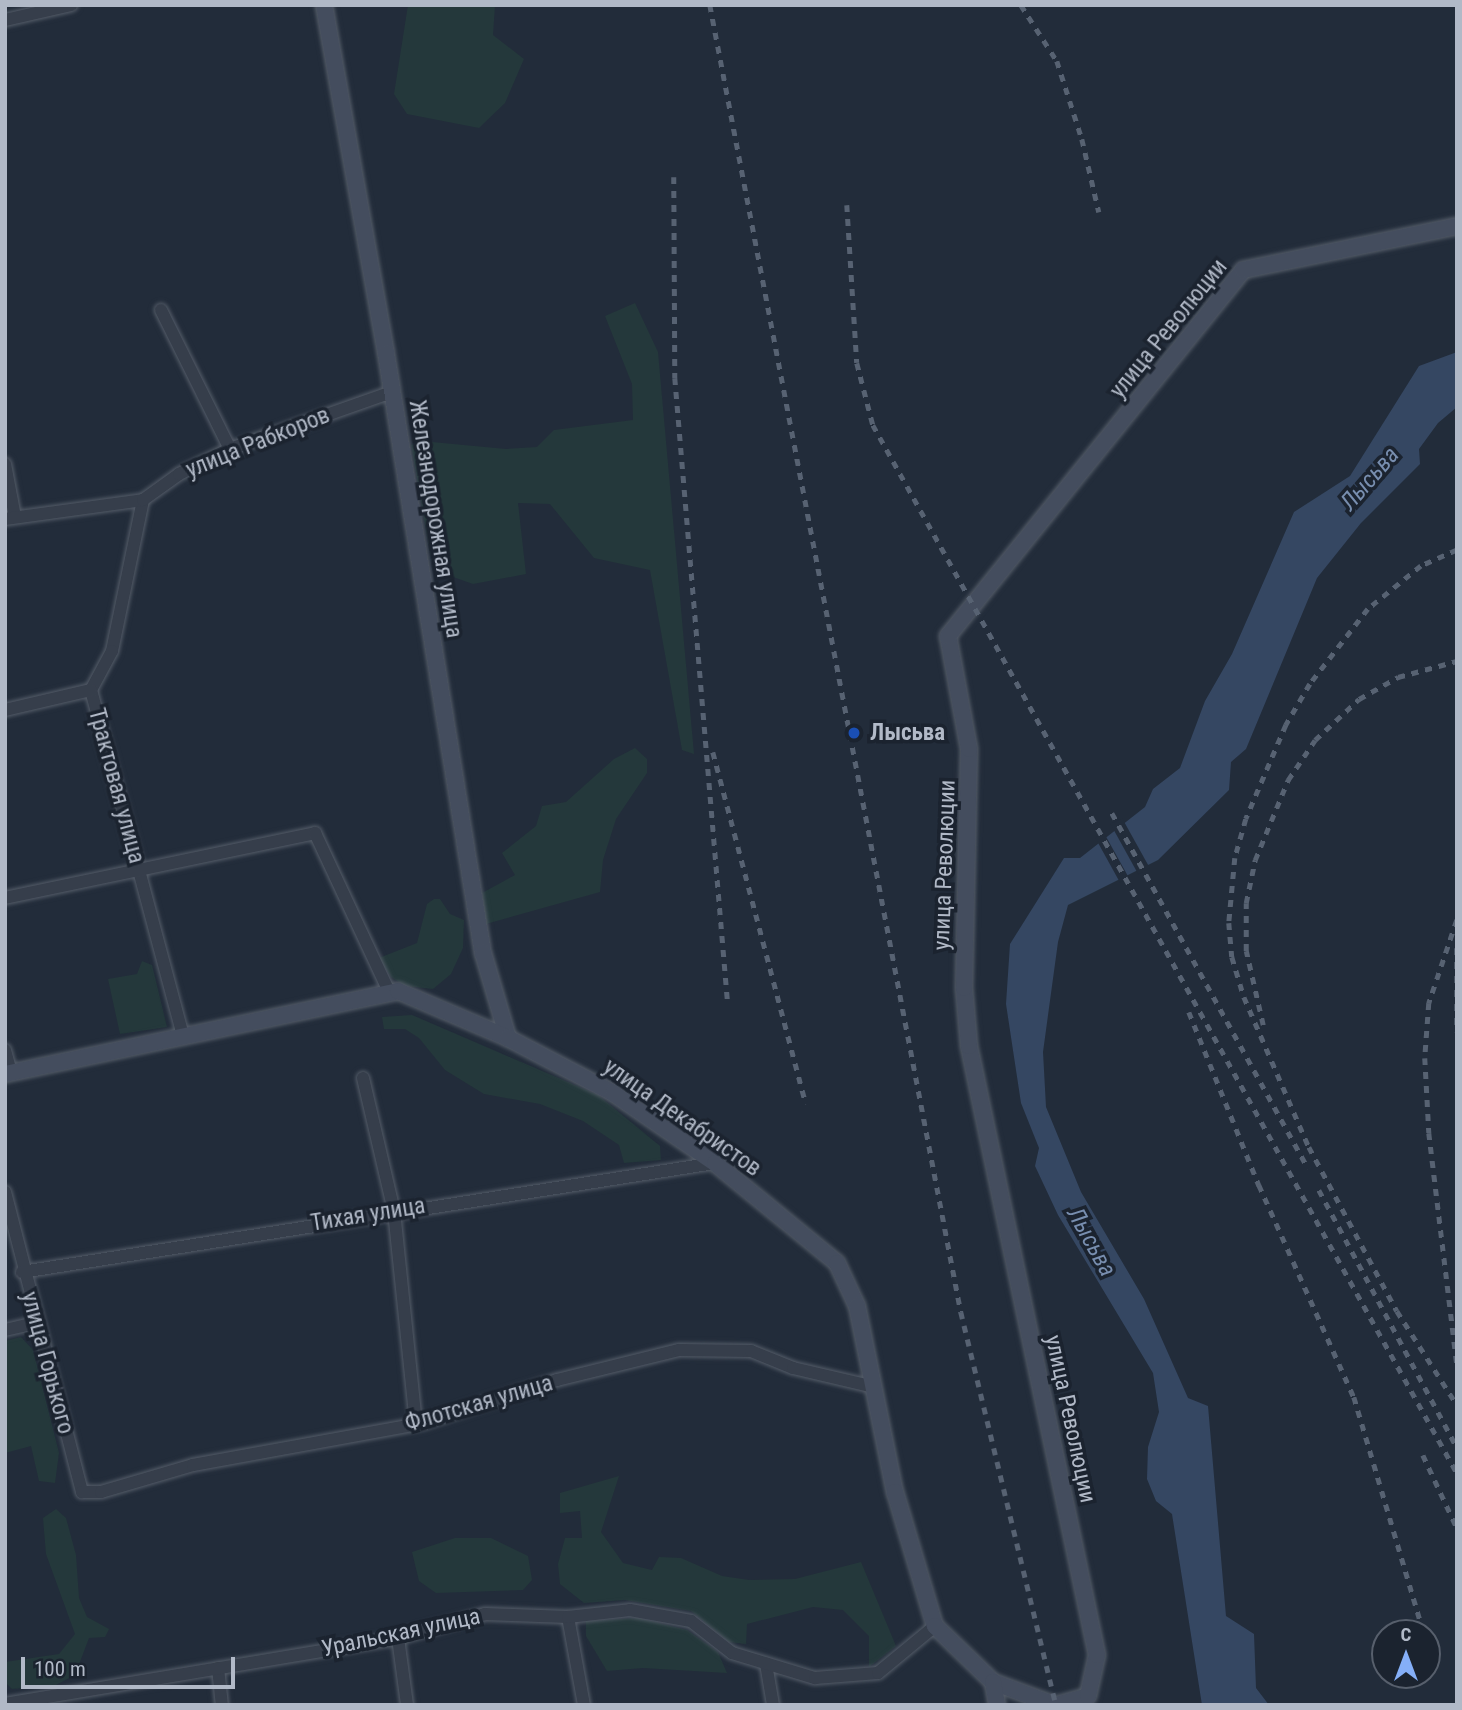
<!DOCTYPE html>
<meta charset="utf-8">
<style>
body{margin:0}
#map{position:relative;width:1462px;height:1710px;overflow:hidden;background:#222c3a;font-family:"Roboto Condensed",sans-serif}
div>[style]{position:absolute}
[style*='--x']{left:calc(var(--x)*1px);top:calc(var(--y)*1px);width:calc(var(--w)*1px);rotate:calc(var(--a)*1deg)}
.green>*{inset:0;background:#24383b}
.water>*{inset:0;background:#354762}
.pier>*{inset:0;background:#222c3a;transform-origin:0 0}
.roads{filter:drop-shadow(0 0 2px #545c68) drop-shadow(0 0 2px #545c68)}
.street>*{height:12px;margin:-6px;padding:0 6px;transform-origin:6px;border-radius:6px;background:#363e4b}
.secondary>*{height:16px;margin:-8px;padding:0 8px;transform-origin:8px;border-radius:8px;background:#444d5e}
.rail>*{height:4.5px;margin-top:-2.25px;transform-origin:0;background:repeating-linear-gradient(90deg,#576272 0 7px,transparent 0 14px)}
.dots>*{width:19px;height:19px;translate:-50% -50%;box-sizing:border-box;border:4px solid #1b232f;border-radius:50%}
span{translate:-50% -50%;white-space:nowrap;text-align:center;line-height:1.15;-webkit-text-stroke:7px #1b232f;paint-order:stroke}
.street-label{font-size:23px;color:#b1b9c7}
.poi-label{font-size:23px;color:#b1b9c7;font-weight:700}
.left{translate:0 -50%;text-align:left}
.water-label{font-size:24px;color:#788eaf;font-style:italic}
.frame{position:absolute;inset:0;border:7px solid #b1b9c7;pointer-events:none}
.north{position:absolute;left:1371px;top:1619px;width:70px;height:70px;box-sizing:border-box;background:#1b232f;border:2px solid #575f6c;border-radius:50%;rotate:0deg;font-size:19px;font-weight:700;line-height:28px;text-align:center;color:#b1b9c7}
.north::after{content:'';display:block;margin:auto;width:24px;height:32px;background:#85aff8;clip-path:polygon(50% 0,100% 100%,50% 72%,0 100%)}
.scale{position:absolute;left:21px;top:1657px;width:214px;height:32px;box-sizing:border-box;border:4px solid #b1b9c7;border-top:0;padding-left:9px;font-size:21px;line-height:24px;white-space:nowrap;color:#b1b9c7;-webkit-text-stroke:5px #1b232f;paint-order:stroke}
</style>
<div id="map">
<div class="green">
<div style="clip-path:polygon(408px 5px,495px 5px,493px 35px,524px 59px,505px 103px,479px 128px,407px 114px,394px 94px)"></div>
<div style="clip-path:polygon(635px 303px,658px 352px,694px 754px,682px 750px,650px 570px,594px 558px,550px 504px,518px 503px,526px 574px,473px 584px,433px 570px,411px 445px,432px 442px,506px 449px,537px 447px,554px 430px,633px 420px,632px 384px,605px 316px)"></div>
<div style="clip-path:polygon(635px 748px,647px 759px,647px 773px,616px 819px,603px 860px,600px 892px,486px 924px,482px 893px,515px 875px,502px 853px,536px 826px,542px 806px,566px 802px,614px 759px)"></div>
<div style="clip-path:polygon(434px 899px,440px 899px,450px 914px,464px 920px,463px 948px,451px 974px,433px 989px,405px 986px,391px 977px,379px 958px,417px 943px,427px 904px)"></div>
<div style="clip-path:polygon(142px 961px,152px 965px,167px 1027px,120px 1034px,108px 979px,137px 974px)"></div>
<div style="clip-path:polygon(412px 1015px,598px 1095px,660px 1146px,661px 1160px,624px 1163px,619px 1145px,583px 1121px,540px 1104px,484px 1094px,445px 1070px,419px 1038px,405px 1029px,384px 1029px,382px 1017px)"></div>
<div style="clip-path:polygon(21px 1337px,33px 1350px,59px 1453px,55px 1483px,39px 1481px,31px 1446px,5px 1453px,5px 1341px)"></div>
<div style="clip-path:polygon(619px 1476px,601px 1532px,623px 1563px,652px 1570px,659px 1557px,681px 1558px,722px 1576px,749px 1580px,795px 1579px,861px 1562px,896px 1646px,869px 1667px,869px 1636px,843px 1610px,813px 1607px,747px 1624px,746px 1644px,729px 1642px,691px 1611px,625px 1600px,584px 1603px,560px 1584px,558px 1564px,565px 1538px,582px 1538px,580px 1511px,560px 1513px,560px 1493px)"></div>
<div style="clip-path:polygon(56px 1509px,66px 1518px,76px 1555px,79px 1598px,87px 1617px,109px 1629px,105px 1637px,89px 1638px,75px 1675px,56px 1685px,12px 1689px,5px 1682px,5px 1662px,59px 1654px,75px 1634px,46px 1554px,43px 1518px)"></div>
<div style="clip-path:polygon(455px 1538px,491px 1538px,528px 1556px,532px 1580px,523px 1590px,436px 1593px,419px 1581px,412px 1552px)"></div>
<div style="clip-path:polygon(639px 1618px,687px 1630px,718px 1652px,727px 1673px,643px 1668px,607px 1671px,586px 1636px,586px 1621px)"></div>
</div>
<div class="water">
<div style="clip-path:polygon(1457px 352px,1457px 407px,1438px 423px,1419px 449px,1420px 464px,1361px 523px,1317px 578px,1246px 749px,1231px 762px,1229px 790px,1158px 860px,1068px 905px,1058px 942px,1043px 1052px,1046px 1107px,1081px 1192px,1144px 1299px,1188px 1398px,1208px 1406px,1226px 1616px,1254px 1634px,1256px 1688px,1269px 1705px,1202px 1705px,1172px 1514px,1156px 1501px,1147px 1479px,1148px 1447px,1159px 1412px,1153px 1373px,1058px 1215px,1035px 1166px,1039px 1148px,1021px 1103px,1006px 1004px,1010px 944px,1064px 858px,1080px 858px,1145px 807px,1153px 789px,1180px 768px,1205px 701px,1232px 654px,1294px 512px,1350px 476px,1419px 366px)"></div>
</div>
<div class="pier">
<div style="left:1122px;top:818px;width:57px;height:13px;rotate:61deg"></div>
<div style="left:1104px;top:833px;width:51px;height:10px;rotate:61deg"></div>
</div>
<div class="roads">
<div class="street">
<div style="--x:5;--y:20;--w:68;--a:-12.8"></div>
<div style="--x:161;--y:310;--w:155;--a:63.6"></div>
<div style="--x:5;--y:464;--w:54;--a:79.3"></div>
<div style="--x:143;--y:500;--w:154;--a:101.6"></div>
<div style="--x:112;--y:651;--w:44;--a:118.3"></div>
<div style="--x:91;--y:690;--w:355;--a:75.1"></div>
<div style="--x:5;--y:519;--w:139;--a:-7.8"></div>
<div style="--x:143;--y:500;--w:44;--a:-35.8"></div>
<div style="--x:179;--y:474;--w:57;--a:-26.1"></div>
<div style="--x:230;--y:449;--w:172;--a:-19.4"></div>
<div style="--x:5;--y:710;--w:88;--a:-13.1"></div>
<div style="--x:5;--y:898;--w:317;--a:-11.8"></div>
<div style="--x:315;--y:833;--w:175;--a:65"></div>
<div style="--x:5;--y:1050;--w:24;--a:75"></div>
<div style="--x:363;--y:1078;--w:137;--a:76.9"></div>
<div style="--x:394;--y:1211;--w:214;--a:84.1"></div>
<div style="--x:5;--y:1192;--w:310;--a:75.6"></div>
<div style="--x:82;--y:1492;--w:19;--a:0"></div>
<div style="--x:101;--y:1492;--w:96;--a:-16.4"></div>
<div style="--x:193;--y:1465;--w:234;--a:-10.3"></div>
<div style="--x:423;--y:1423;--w:141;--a:-17.8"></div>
<div style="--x:557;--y:1380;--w:126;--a:-13.8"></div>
<div style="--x:679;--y:1350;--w:72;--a:0.8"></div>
<div style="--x:751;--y:1351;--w:45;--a:22"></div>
<div style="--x:793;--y:1368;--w:83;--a:13.2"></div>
<div style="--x:22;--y:1272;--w:702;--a:-8.94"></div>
<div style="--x:5;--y:1330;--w:32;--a:-13"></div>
<div style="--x:568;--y:1617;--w:89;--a:79.7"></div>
<div style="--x:398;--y:1638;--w:68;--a:82.3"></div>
<div style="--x:766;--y:1664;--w:42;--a:80.3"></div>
<div style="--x:218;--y:1668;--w:37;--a:84"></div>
<div style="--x:5;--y:1704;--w:399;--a:-9.5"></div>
<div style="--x:398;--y:1638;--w:90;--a:-15.4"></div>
<div style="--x:485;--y:1614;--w:83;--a:2.1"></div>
<div style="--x:568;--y:1617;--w:62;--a:-6.4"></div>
<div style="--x:630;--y:1610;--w:62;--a:10.2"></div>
<div style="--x:691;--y:1621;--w:52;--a:38"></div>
<div style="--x:732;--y:1653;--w:87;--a:16.8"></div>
<div style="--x:815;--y:1678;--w:63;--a:-4.5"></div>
<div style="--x:878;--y:1673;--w:74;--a:-39.5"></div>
</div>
<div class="secondary">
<div style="--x:324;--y:5;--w:353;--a:79.9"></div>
<div style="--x:386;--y:353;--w:608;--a:80.82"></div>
<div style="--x:483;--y:953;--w:89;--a:73.6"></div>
<div style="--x:5;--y:1074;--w:402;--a:-11.9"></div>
<div style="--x:398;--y:991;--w:120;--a:23.1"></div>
<div style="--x:508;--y:1038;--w:119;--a:27.6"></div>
<div style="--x:613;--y:1093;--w:124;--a:34.5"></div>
<div style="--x:715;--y:1163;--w:158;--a:39.3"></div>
<div style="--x:837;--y:1263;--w:47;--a:65.1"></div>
<div style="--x:857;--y:1306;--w:190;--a:78.5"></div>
<div style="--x:895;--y:1492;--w:140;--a:73.4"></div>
<div style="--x:935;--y:1626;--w:81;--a:44"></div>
<div style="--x:993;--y:1682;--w:66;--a:20.4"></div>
<div style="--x:993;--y:1682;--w:23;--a:80"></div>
<div style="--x:1057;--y:1705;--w:32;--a:-16"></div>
<div style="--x:1088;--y:1696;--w:42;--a:-77.6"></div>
<div style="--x:1097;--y:1655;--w:622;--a:-101.87"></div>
<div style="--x:969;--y:1046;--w:58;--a:-94.9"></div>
<div style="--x:964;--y:988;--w:239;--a:-88.8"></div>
<div style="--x:969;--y:749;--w:115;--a:-100.5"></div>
<div style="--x:948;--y:636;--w:470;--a:-51.1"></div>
<div style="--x:1243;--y:270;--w:218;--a:-11.6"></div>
</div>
</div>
<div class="rail">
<div style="--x:710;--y:5;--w:1331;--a:79.13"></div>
<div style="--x:961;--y:1312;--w:404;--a:76.4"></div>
<div style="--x:1021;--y:5;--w:67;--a:57.3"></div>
<div style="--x:1057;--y:61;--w:82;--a:72.2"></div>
<div style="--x:1082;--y:139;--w:75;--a:76.9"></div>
<div style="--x:674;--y:177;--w:201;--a:89.7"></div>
<div style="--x:675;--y:378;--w:629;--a:85.17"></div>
<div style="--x:847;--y:205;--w:158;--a:86.4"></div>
<div style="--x:857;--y:363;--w:64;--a:75.5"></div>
<div style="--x:873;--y:425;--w:1200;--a:60.87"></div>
<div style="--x:1457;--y:550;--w:39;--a:156"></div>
<div style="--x:1421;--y:566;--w:68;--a:140.9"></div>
<div style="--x:1368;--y:609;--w:95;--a:127.7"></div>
<div style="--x:1310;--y:684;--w:48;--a:120.3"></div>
<div style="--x:1286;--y:725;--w:102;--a:113.1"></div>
<div style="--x:1246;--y:819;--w:41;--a:105.8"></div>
<div style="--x:1235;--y:858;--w:65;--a:95.3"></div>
<div style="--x:1229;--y:923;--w:34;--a:85"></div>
<div style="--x:1232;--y:957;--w:42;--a:73.3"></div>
<div style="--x:1244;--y:997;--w:163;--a:66.6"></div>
<div style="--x:1309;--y:1147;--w:186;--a:61.8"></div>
<div style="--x:1397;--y:1311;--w:112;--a:57.4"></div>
<div style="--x:713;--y:752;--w:364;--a:75.2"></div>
<div style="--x:1112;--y:813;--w:406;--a:61.1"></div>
<div style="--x:1457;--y:920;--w:88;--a:108.6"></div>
<div style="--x:1429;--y:1003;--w:55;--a:94.2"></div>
<div style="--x:1425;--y:1058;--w:75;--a:86.9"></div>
<div style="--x:1429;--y:1133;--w:232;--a:83.1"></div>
<div style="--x:1457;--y:948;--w:84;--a:90"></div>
<div style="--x:1189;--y:1012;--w:187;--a:68"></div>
<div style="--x:1259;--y:1185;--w:232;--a:65.9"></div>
<div style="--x:1354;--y:1397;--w:246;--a:73.5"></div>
<div style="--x:1263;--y:1025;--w:76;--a:-102.9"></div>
<div style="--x:1246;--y:951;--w:48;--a:-90"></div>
<div style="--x:1246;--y:903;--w:44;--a:-78.2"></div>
<div style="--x:1255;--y:860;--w:87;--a:-67.6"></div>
<div style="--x:1288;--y:780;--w:48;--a:-56"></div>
<div style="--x:1315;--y:740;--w:60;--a:-43"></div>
<div style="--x:1359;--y:699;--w:45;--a:-29.4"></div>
<div style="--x:1398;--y:677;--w:61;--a:-15.2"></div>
<div style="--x:1319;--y:1190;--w:292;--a:61.8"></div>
<div style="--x:1423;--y:1455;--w:81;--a:65"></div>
<div style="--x:1427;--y:1643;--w:14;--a:73"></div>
</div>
<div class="dots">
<div style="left:854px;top:733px;background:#1a4fb4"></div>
</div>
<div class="street-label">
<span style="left:1169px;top:329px;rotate:-51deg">улица Революции</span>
<span style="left:258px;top:443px;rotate:-22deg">улица Рабкоров</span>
<span style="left:435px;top:519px;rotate:81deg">Железнодорожная улица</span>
<span style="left:116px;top:786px;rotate:75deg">Трактовая улица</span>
<span style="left:945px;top:865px;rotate:-88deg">улица Революции</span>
<span style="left:682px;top:1118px;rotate:35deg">улица Декабристов</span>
<span style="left:368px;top:1215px;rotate:-9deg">Тихая улица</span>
<span style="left:47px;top:1363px;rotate:75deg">улица Горького</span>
<span style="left:479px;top:1404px;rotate:-16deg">Флотская улица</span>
<span style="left:1070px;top:1419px;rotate:78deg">улица Революции</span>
<span style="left:401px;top:1633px;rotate:-12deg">Уральская улица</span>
</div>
<div class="poi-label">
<span class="left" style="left:870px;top:733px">Лысьва</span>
</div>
<div class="water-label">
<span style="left:1370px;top:479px;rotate:-49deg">Лысьва</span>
<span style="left:1091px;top:1242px;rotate:61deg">Лысьва</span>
</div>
<div class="frame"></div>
<div class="north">С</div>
<div class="scale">100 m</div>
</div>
